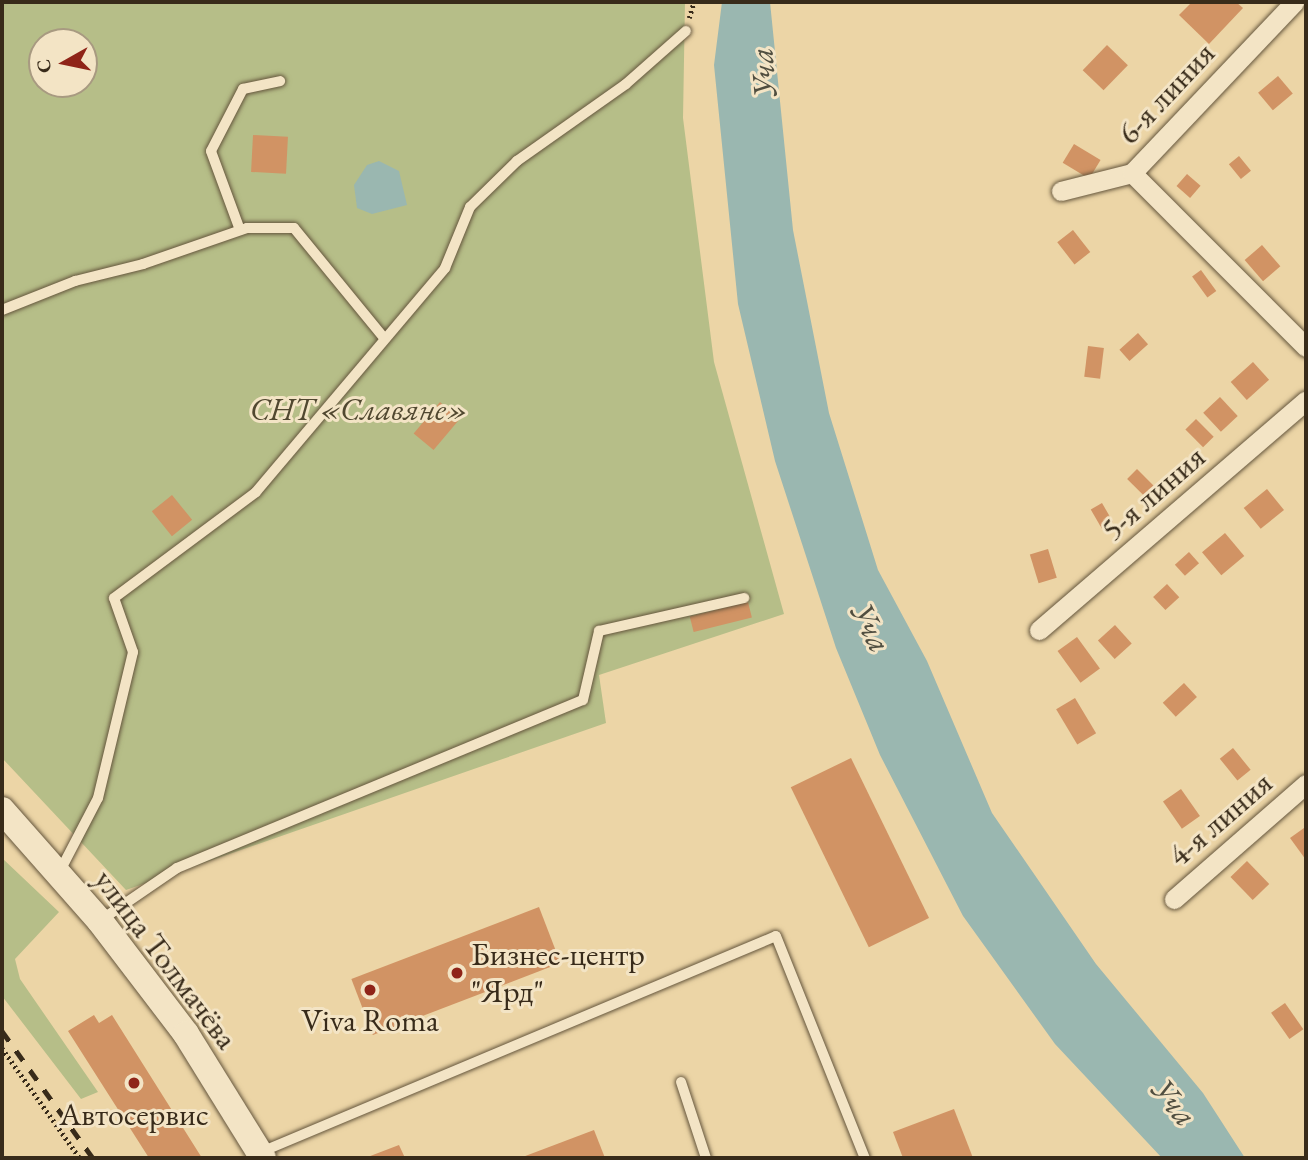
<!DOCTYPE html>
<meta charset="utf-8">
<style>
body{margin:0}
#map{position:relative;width:1308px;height:1160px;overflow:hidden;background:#ecd5a6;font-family:"EB Garamond",serif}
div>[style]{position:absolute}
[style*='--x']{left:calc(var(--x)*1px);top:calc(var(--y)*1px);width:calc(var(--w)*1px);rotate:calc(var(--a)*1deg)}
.green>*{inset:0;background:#b6be88}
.water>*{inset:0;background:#9ab7b0}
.building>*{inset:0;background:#d19364;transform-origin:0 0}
.path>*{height:4.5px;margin-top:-2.25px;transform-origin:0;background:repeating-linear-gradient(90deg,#382b1a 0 2px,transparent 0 5.5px)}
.roads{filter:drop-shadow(0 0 2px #65563d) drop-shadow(0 0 2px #65563d)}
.lane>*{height:10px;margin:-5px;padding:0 5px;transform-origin:5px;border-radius:5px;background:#f3e4c5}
.street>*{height:19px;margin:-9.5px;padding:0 9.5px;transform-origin:9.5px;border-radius:9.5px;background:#f3e4c5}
.secondary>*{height:26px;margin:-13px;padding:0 13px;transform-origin:13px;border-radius:13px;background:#f3e4c5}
.rail>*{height:5px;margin-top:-2.5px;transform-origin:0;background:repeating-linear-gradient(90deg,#382b1a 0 12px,transparent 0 24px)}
.dots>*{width:19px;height:19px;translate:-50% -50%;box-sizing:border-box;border:4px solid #f3e4c5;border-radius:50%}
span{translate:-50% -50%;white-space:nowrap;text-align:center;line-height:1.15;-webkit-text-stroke:6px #f3e4c5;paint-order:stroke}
.street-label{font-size:32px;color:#382b1a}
.park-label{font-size:32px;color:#514830;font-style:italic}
.poi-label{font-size:32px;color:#382b1a}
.left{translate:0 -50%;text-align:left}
.water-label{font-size:33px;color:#504e40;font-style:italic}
.frame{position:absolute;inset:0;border:4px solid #382b1a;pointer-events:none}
.north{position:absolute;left:28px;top:28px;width:70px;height:70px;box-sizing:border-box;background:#f3e4c5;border:2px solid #a89a81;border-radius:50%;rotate:261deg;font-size:19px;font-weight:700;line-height:28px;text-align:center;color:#382b1a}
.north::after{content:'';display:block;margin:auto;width:24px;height:32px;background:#8f2418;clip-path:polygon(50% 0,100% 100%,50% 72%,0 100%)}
</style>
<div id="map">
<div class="green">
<div style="clip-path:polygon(evenodd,2px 2px,685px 2px,683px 118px,714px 362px,784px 614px,599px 675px,606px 723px,126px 890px,2px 758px,2px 2px,42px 42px,84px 42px,84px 84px,42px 84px,42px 42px)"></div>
<div style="clip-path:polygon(2px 858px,59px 912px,15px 959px,20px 979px,98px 1092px,81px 1099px,2px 996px)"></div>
</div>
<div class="water">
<div style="clip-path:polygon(722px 2px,770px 2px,793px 230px,829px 413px,878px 570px,927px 661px,992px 813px,1096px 964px,1203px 1093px,1245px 1158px,1162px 1158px,1055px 1044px,963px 916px,880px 755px,836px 648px,775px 461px,738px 304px,714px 65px)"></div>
<div style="clip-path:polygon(379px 161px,399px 171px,407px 205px,372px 214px,357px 208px,354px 185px,367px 165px)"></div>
</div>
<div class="building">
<div style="clip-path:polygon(1192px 2px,1236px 2px,1243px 8px,1209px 44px,1179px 15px)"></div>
<div style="left:1107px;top:45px;width:29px;height:35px;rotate:44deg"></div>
<div style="left:1278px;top:76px;width:23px;height:26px;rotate:50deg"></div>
<div style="left:253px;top:135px;width:35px;height:37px;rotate:3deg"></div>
<div style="left:1074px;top:144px;width:31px;height:22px;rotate:31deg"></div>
<div style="left:1239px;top:156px;width:19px;height:13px;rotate:51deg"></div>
<div style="left:1187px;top:174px;width:18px;height:16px;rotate:41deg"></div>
<div style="left:1073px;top:230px;width:28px;height:20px;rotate:52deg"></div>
<div style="left:1262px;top:245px;width:28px;height:23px;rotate:49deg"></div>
<div style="left:1201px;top:270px;width:26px;height:11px;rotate:54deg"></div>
<div style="left:1138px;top:333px;width:15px;height:25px;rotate:48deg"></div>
<div style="left:1088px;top:346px;width:16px;height:31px;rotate:7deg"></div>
<div style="left:1253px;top:362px;width:24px;height:30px;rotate:48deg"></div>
<div style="left:1220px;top:397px;width:26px;height:23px;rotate:47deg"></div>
<div style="left:440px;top:402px;width:26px;height:41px;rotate:40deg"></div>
<div style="left:1196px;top:419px;width:25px;height:15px;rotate:45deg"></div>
<div style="left:1137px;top:469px;width:25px;height:14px;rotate:45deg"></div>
<div style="left:1267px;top:489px;width:27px;height:30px;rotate:51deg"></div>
<div style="left:172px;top:495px;width:32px;height:26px;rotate:51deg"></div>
<div style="left:1102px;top:503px;width:22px;height:13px;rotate:60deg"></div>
<div style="left:1225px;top:533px;width:30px;height:30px;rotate:50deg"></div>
<div style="left:1048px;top:549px;width:30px;height:19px;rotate:73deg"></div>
<div style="left:1189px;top:552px;width:15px;height:19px;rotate:48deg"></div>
<div style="left:1167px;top:584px;width:18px;height:19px;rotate:47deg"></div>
<div style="left:748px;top:602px;width:16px;height:60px;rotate:76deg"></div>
<div style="left:1115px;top:625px;width:25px;height:23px;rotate:48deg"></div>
<div style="left:1077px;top:637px;width:39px;height:24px;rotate:54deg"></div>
<div style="left:1184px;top:683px;width:19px;height:29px;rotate:47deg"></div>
<div style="left:1075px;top:698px;width:41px;height:22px;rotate:59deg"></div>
<div style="left:1233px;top:748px;width:28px;height:17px;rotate:51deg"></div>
<div style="left:851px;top:758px;width:178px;height:67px;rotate:64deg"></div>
<div style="left:1181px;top:789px;width:33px;height:22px;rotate:55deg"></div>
<div style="clip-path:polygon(1304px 828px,1306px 832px,1306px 860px,1290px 838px)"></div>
<div style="left:1247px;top:861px;width:32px;height:23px;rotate:46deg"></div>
<div style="left:539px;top:907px;width:60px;height:201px;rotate:69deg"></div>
<div style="left:1285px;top:1003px;width:32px;height:17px;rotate:55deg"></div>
<div style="clip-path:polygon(94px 1015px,99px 1023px,112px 1015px,202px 1158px,149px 1158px,68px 1031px)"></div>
<div style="clip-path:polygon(954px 1109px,973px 1158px,903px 1158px,893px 1132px)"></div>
<div style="clip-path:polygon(594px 1130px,605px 1158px,520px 1158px)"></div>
<div style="clip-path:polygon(399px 1145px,405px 1158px,365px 1158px)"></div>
</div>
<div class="path">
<div style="--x:689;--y:18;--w:17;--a:-73"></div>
<div style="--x:2;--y:1048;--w:135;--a:54.7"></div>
</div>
<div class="roads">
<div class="lane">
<div style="--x:240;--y:230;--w:84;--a:-110.2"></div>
<div style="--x:211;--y:151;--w:70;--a:-62.7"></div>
<div style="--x:243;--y:89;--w:38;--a:-12"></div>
<div style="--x:2;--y:310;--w:79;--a:-21.7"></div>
<div style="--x:75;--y:281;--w:70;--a:-14"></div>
<div style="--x:143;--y:264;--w:110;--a:-19.1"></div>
<div style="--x:247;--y:228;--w:47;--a:0"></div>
<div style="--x:294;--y:228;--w:142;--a:50.7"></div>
<div style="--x:60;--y:871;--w:82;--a:-62.5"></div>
<div style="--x:98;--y:798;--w:150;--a:-76.5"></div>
<div style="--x:133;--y:652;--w:57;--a:-109.4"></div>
<div style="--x:114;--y:598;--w:177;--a:-36.7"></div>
<div style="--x:256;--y:492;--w:293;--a:-49.8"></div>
<div style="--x:445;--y:268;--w:66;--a:-67.7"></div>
<div style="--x:470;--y:207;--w:66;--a:-44.4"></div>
<div style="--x:517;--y:161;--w:133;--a:-35.2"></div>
<div style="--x:626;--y:84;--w:80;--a:-41.5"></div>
<div style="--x:101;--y:920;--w:92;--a:-34.4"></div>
<div style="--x:177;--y:868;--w:439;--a:-22.5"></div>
<div style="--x:583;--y:700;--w:71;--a:-76.9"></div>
<div style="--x:599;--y:631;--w:149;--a:-12.8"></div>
<div style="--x:681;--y:1082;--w:80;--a:71.8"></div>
<div style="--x:261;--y:1152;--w:558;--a:-22.75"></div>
<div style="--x:776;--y:936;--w:239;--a:68.2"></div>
</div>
<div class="street">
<div style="--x:1132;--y:173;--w:246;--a:45"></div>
<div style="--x:1061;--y:191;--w:73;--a:-14.2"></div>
<div style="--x:1132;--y:173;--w:236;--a:-46.5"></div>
<div style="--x:1039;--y:630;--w:352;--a:-40.7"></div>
<div style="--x:1174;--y:899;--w:175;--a:-41.1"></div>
</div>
<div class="secondary">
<div style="--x:2;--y:810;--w:148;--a:48.6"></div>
<div style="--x:100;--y:921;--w:142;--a:52.7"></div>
<div style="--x:186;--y:1034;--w:146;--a:58.2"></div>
</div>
</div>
<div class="rail">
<div style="--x:2;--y:1031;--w:156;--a:54.4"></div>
</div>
<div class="dots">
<div style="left:457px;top:973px;background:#8f2418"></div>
<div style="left:370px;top:990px;background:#8f2418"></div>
<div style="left:134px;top:1083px;background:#8f2418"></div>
</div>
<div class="street-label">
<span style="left:1166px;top:93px;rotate:-47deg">6-я линия</span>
<span style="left:1153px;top:493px;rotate:-41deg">5-я линия</span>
<span style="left:1220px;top:819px;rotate:-41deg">4-я линия</span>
<span style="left:166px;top:959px;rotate:53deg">улица Толмачёва</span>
</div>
<div class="park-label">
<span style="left:359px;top:409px">СНТ «Славяне»</span>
</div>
<div class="poi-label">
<span class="left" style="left:471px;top:973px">Бизнес-центр<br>"Ярд"</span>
<span style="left:370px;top:1020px">Viva Roma</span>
<span style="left:134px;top:1114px">Автосервис</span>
</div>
<div class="water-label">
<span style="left:763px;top:73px;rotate:-95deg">Уча</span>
<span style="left:871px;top:627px;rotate:63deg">Уча</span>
<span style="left:1174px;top:1102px;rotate:51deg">Уча</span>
</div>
<div class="frame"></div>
<div class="north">С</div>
</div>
